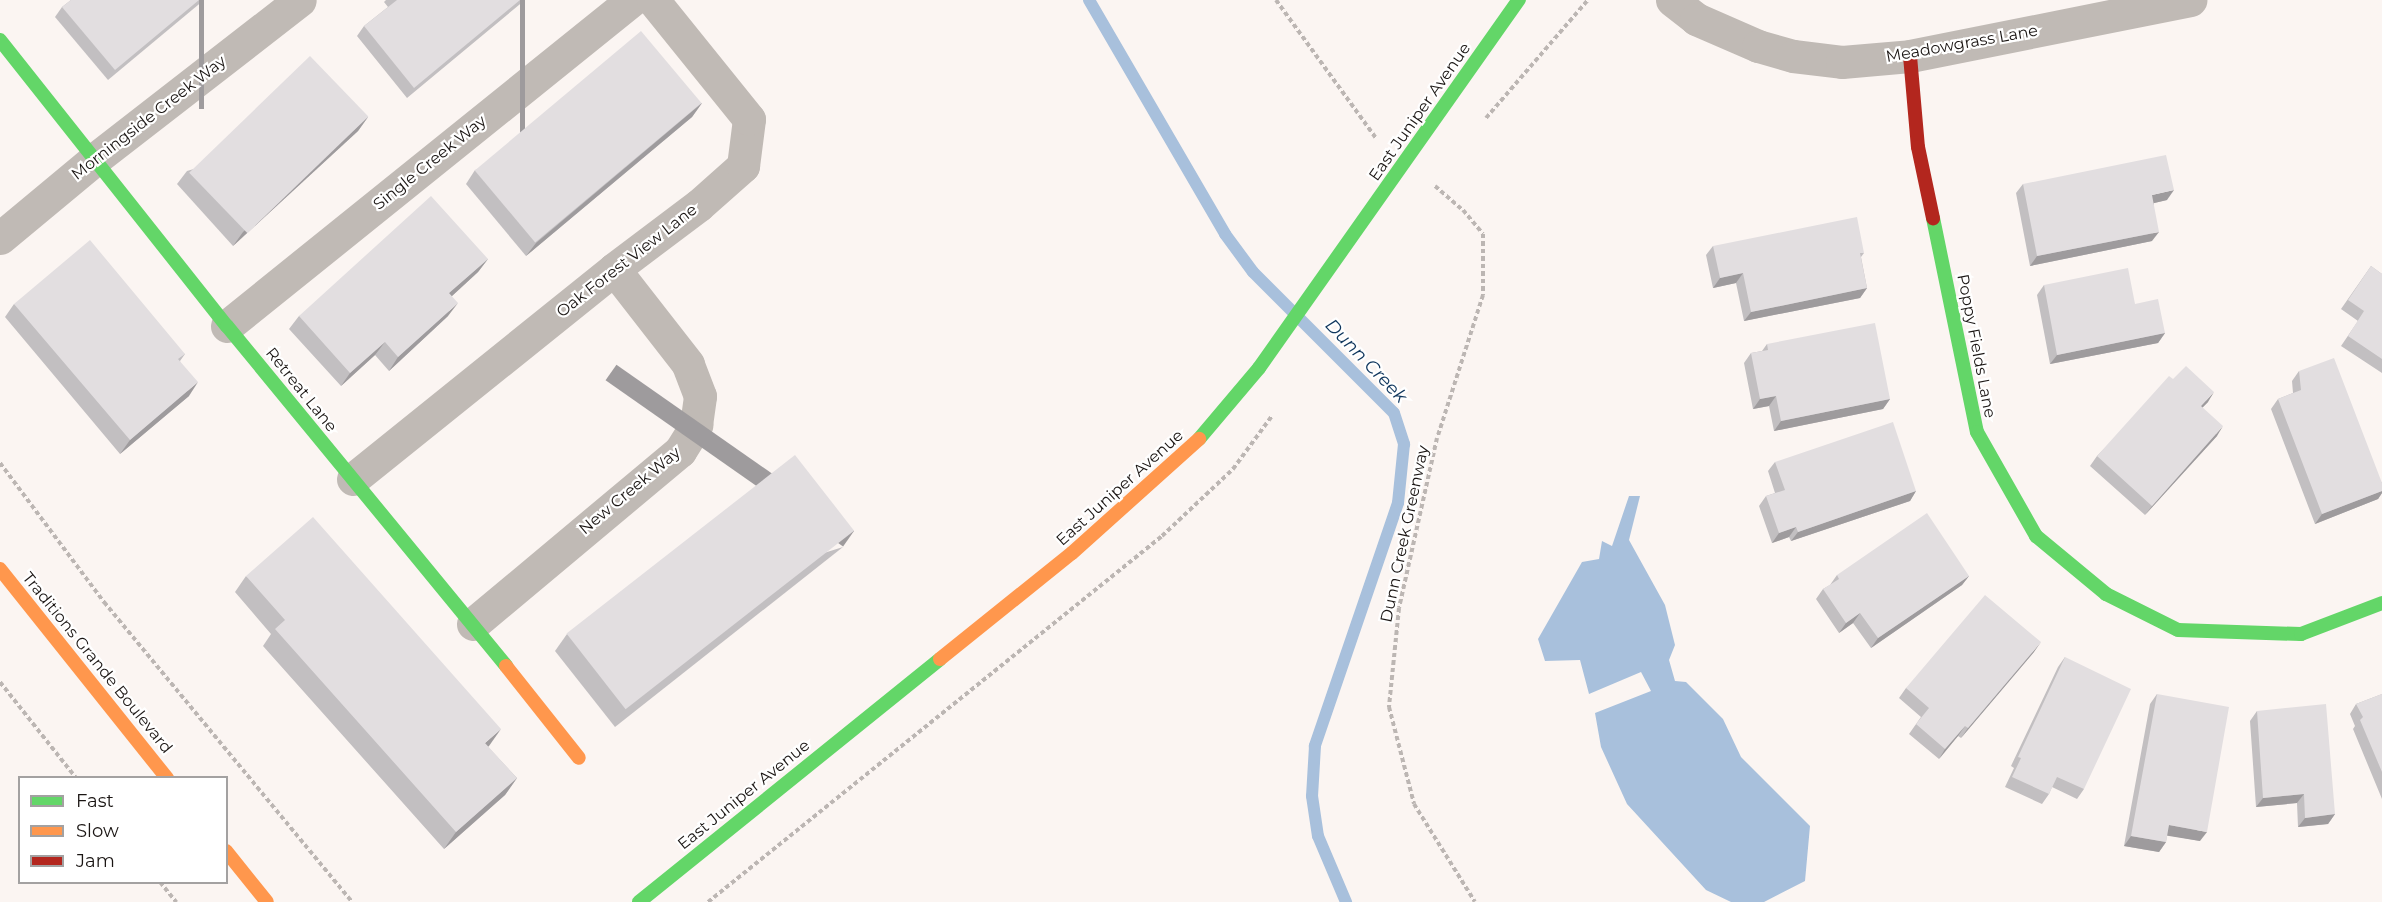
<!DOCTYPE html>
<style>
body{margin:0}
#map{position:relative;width:2382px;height:902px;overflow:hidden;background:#fbf5f2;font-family:Montserrat,sans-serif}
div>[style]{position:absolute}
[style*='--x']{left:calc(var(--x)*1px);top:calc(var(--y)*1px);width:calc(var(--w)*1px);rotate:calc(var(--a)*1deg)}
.water>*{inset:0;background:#a8c0dc}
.stream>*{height:12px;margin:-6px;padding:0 6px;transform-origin:6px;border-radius:6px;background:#a8c0dc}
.path>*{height:4px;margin-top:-2px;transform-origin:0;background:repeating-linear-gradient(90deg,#bcb6b3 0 4.5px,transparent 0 7.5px)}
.street>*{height:33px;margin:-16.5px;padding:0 16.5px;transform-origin:16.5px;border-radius:16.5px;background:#c0bab5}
.fast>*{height:14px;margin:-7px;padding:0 7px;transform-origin:7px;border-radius:7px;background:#63d668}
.slow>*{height:14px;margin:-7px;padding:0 7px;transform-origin:7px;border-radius:7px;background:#ff974d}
.jam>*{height:14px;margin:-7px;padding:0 7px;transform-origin:7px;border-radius:7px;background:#b3261e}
.wall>*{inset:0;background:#c2bfc1}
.shaded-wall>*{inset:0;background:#9e9b9d;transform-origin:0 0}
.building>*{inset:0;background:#e2dee0;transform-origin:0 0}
span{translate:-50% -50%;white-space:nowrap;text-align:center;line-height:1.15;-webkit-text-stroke:4.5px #fff;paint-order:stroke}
.street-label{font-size:16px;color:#1a1513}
.water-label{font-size:18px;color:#0e355c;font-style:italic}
.legend{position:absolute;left:18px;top:776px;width:210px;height:108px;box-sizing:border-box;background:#fff;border:2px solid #a3a1a1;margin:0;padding:8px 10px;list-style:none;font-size:18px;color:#1a1513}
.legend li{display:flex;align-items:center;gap:12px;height:30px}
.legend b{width:30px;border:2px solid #a3a1a1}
</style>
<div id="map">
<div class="water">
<div style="clip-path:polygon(1629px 496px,1640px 496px,1629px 540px,1665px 605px,1675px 645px,1669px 660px,1675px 681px,1686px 682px,1723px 719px,1741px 757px,1810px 826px,1805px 881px,1764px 902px,1731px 902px,1706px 890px,1627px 804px,1601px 747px,1595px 713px,1651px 691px,1641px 672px,1589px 694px,1580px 660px,1545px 661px,1538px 639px,1582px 562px,1599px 559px,1602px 541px,1612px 546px)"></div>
</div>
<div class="stream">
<div style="--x:1089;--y:0;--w:271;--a:59.8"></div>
<div style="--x:1225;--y:234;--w:47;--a:53.6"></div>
<div style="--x:1253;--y:272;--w:199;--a:45"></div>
<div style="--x:1394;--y:413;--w:33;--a:72"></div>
<div style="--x:1404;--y:444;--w:59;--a:95.8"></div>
<div style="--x:1398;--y:503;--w:257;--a:108.9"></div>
<div style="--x:1315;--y:746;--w:50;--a:93.4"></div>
<div style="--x:1312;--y:796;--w:40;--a:81.5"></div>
<div style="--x:1318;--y:836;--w:72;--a:67"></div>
</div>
<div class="path">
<div style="--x:1276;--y:0;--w:170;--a:54.1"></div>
<div style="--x:1486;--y:118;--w:156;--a:-49.2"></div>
<div style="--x:1435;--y:186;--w:37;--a:41"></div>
<div style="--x:1463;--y:210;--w:31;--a:50"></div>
<div style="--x:1483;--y:234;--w:61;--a:90"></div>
<div style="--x:1483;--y:295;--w:150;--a:107.8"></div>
<div style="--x:1437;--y:438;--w:174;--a:102.6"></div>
<div style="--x:1399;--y:608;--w:100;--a:95.8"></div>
<div style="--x:1389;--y:707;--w:100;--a:75.5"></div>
<div style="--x:1414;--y:804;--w:115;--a:58.1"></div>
<div style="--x:0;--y:463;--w:174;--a:53.2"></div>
<div style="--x:104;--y:602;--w:389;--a:50.4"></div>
<div style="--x:0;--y:682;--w:122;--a:51.6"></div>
<div style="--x:160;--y:882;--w:26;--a:51"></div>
<div style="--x:708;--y:902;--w:583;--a:-38.87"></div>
<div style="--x:1162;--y:536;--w:98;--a:-43.3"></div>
<div style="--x:1233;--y:469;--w:66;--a:-53.7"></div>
</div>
<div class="street">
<div style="--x:1672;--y:0;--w:31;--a:38"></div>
<div style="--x:1696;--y:19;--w:68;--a:23.5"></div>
<div style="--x:1758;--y:46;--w:36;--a:16"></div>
<div style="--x:1793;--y:56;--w:49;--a:7"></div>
<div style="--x:1842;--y:62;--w:68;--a:-5"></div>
<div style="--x:1910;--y:56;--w:286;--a:-11.3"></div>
<div style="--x:0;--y:238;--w:124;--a:-39.7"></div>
<div style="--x:95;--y:159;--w:259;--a:-37.8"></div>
<div style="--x:227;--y:326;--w:520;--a:-38.83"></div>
<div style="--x:353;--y:479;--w:335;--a:-38.8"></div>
<div style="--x:614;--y:269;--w:106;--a:-37"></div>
<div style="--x:699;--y:205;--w:59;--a:-41.6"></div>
<div style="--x:743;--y:166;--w:47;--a:-82.7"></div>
<div style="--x:749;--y:119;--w:153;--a:-128.9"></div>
<div style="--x:473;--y:624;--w:270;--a:-39.9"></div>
<div style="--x:680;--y:451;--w:31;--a:-58"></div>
<div style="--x:696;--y:425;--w:29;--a:-82"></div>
<div style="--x:700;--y:396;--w:34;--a:-111"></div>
<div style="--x:688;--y:364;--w:120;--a:-127.9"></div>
</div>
<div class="fast">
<div style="--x:0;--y:40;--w:365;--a:51.6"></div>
<div style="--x:227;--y:326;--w:440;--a:50.6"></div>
<div style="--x:1933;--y:218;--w:218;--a:78.4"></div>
<div style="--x:1977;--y:432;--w:120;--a:60.4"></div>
<div style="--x:2036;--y:536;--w:91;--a:39.6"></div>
<div style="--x:2106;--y:594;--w:80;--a:26.6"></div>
<div style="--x:2178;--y:630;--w:123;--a:1.9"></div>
<div style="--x:2301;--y:634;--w:87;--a:-20.9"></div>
<div style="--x:1199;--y:439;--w:93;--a:-49.8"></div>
<div style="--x:1259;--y:368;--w:451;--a:-54.8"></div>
<div style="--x:639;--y:902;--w:387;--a:-38.9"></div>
</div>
<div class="slow">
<div style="--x:0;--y:569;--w:268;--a:51.4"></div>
<div style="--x:940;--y:659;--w:169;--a:-38.8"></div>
<div style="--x:1072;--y:553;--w:171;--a:-41.9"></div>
<div style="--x:506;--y:666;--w:117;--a:51.6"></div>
<div style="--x:226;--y:851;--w:65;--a:51.2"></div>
</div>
<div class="jam">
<div style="--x:1910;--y:56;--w:91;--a:85"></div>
<div style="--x:1918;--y:147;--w:73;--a:78.1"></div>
</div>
<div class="wall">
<div style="clip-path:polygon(71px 0,204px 0,108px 80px,55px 17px,62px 7px)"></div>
<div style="clip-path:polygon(386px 0,525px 0,407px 98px,357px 36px,364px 26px,388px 7px,384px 2px)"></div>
<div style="clip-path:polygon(702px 103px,692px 117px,526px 256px,466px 184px,475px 170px)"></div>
<div style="clip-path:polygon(368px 117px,358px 131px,233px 246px,177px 184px,187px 171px)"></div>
<div style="clip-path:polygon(2023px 184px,2167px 200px,2154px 203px,2152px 241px,2030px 266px,2016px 193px)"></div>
<div style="clip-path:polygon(1713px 246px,1864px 253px,1861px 257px,1867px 288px,1860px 298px,1744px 321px,1736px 283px,1713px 288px,1706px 255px)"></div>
<div style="clip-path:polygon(488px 259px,478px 272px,452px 296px,448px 316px,389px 371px,375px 355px,341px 386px,289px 329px,299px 316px)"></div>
<div style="clip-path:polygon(2371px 266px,2382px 274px,2382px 373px,2341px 346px,2358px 321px,2341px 309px)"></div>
<div style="clip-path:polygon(2044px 285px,2135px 304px,2165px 333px,2158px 343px,2050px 364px,2037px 295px)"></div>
<div style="clip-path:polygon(14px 304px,185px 354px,180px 361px,189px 396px,120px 454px,5px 317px)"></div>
<div style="clip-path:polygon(1767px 344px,1890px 399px,1883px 409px,1774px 431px,1769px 406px,1753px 409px,1744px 363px,1751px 353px,1762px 351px)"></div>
<div style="clip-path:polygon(2299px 371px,2382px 483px,2382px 493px,2378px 499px,2315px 524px,2271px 409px,2278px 399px,2293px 393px,2292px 381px)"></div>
<div style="clip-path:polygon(2173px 379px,2208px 402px,2202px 408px,2217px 436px,2145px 515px,2090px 466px,2097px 456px)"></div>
<div style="clip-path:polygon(1775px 462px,1916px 491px,1910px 501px,1791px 541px,1789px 537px,1772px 543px,1759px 506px,1766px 496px,1775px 493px,1768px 471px)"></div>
<div style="clip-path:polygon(843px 547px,615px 727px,555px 651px,567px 634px)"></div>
<div style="clip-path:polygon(1837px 575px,1969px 576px,1962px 585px,1871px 648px,1853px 623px,1839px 633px,1816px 599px,1823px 589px,1830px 585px)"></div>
<div style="clip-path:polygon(246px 576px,488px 747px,517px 778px,505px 795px,444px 849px,263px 646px,271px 634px,235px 592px)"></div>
<div style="clip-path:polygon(2034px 652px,1961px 738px,1958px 736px,1939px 759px,1909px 734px,1921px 717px,1899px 698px,1906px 688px)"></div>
<div style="clip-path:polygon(2065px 657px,2084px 789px,2077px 799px,2052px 787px,2049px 794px,2042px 804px,2005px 787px,2014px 768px,2011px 766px,2058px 667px)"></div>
<div style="clip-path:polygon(2157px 694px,2200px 841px,2167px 835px,2166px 842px,2159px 852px,2124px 846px,2150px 704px)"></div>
<div style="clip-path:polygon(2382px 694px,2382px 799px,2353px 729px,2355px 726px,2350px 714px,2356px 704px)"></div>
<div style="clip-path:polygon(2257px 711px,2335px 814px,2328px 824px,2298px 827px,2297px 803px,2256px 807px,2250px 721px)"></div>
</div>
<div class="shaded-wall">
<div style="left:199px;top:0;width:5px;height:109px"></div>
<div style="left:520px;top:0;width:5px;height:138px"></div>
<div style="clip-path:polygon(702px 103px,692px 117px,526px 256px,536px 243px)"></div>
<div style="clip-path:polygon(368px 117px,358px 131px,233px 246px,243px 232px)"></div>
<div style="clip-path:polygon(2174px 190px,2167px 200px,2146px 205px,2152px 195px)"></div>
<div style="clip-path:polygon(2159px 232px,2152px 241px,2030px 266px,2037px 256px)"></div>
<div style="clip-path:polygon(488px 259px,478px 272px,440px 307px,449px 293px)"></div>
<div style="clip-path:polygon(1743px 273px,1736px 283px,1713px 288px,1720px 278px)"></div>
<div style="clip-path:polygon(1867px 288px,1860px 298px,1744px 321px,1751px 312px)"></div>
<div style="clip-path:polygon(458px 303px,448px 316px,389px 371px,398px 357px)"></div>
<div style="clip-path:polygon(2165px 333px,2158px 343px,2050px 364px,2057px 355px)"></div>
<div style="clip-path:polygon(385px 342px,375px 355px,341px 386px,350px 373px)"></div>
<div style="clip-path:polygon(198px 382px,189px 396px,120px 454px,130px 440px)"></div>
<div style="clip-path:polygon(2214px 392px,2208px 402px,2194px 416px,2201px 406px)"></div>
<div style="clip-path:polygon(1776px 396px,1769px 406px,1753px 409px,1760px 399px)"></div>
<div style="clip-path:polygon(1890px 399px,1883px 409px,1774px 431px,1781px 421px)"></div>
<div style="clip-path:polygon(2223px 426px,2217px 436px,2145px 515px,2152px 506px)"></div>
<div style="clip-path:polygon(1916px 491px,1910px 501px,1791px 541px,1798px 532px)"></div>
<div style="clip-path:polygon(2382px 491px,2382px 493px,2378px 499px,2315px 524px,2322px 514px)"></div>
<div style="clip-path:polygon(1796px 527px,1789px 537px,1772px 543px,1779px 533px)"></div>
<div style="left:854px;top:531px;width:19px;height:290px;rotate:125deg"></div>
<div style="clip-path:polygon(1969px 576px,1962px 585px,1871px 648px,1878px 638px)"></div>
<div style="clip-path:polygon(1860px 613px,1853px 623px,1839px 633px,1846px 623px)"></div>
<div style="clip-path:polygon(2041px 642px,2034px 652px,1961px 738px,1968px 728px)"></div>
<div style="clip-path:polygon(1965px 726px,1958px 736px,1939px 759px,1945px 749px)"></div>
<div style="clip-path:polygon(501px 729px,489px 746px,473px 760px,485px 743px)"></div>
<div style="clip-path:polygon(517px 778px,505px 795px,444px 849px,456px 832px)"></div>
<div style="clip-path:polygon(2304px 794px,2297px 803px,2256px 807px,2263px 798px)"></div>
<div style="clip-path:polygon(2335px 814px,2328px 824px,2298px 827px,2305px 818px)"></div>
<div style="clip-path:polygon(2169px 825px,2207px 832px,2200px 841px,2163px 835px)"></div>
<div style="clip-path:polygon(2131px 836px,2166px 842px,2159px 852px,2124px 846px)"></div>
</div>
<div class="building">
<div style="clip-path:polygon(71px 0,199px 0,115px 70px,62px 7px)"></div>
<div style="clip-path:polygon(397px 0,520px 0,414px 88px,364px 26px)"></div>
<div style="left:641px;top:31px;width:94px;height:217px;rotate:50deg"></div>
<div style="left:310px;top:56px;width:84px;height:168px;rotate:46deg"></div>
<div style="clip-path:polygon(2166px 155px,2174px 190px,2152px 195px,2159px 232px,2037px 256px,2023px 184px)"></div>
<div style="clip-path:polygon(431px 196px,488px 259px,449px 293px,458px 303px,398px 357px,385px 342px,350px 373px,299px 316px)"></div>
<div style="clip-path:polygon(1857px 217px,1864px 253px,1860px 253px,1867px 288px,1751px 312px,1743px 273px,1720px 278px,1713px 246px)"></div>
<div style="clip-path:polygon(90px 240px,185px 354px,178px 359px,198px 382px,130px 440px,14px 304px)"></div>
<div style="clip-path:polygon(2371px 266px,2382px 274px,2382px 359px,2348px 336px,2364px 311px,2348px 300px)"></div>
<div style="clip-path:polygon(2128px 268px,2135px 304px,2158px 299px,2165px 333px,2057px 355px,2044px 285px)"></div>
<div style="clip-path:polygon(1875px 323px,1890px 399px,1781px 421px,1776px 396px,1760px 399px,1751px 353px,1768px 350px,1767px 344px)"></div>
<div style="clip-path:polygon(2334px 358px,2382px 483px,2382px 491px,2322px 514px,2278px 399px,2301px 390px,2299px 371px)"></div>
<div style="clip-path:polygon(2186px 366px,2214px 392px,2201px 406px,2223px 426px,2152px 506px,2097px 456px,2169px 376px,2173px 379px)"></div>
<div style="clip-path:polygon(1893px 422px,1916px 491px,1798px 532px,1796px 527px,1779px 533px,1766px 496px,1785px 490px,1775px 462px)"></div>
<div style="left:795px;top:455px;width:96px;height:290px;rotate:52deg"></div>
<div style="clip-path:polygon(1927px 513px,1969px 576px,1878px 638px,1860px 613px,1846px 623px,1823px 589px,1839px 579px,1837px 575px)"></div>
<div style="clip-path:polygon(313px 517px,501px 729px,485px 743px,517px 778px,456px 832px,275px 629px,285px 620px,246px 576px)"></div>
<div style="clip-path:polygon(1985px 595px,2041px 642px,1968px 728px,1965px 726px,1945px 749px,1916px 724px,1929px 708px,1906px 688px)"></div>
<div style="clip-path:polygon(2065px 657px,2131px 689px,2084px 789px,2057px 777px,2049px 794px,2012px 777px,2021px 758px,2018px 757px)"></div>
<div style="clip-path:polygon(2157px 694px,2229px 707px,2207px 832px,2169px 825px,2166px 842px,2131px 836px)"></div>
<div style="clip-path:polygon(2382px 694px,2382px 772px,2360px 720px,2363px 717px,2356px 704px)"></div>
<div style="clip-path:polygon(2326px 704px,2335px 814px,2305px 818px,2304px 794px,2263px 798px,2257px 711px)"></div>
</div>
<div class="street-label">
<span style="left:1962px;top:44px;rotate:-10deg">Meadowgrass Lane</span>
<span style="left:1420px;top:112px;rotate:-55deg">East Juniper Avenue</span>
<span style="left:149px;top:118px;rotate:-38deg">Morningside Creek Way</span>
<span style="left:430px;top:163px;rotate:-39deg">Single Creek Way</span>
<span style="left:627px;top:261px;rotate:-38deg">Oak Forest View Lane</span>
<span style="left:1976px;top:346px;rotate:79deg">Poppy Fields Lane</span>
<span style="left:301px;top:390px;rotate:51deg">Retreat Lane</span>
<span style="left:1120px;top:488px;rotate:-42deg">East Juniper Avenue</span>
<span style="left:630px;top:491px;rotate:-40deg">New Creek Way</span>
<span style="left:1405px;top:534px;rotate:-78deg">Dunn Creek Greenway</span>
<span style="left:97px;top:663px;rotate:51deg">Traditions Grande Boulevard</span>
<span style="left:744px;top:795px;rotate:-39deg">East Juniper Avenue</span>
</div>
<div class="water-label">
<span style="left:1366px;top:361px;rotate:46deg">Dunn Creek</span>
</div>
<ul class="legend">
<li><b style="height:8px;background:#63d668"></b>Fast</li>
<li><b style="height:8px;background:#ff974d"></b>Slow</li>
<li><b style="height:8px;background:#b3261e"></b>Jam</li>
</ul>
</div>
